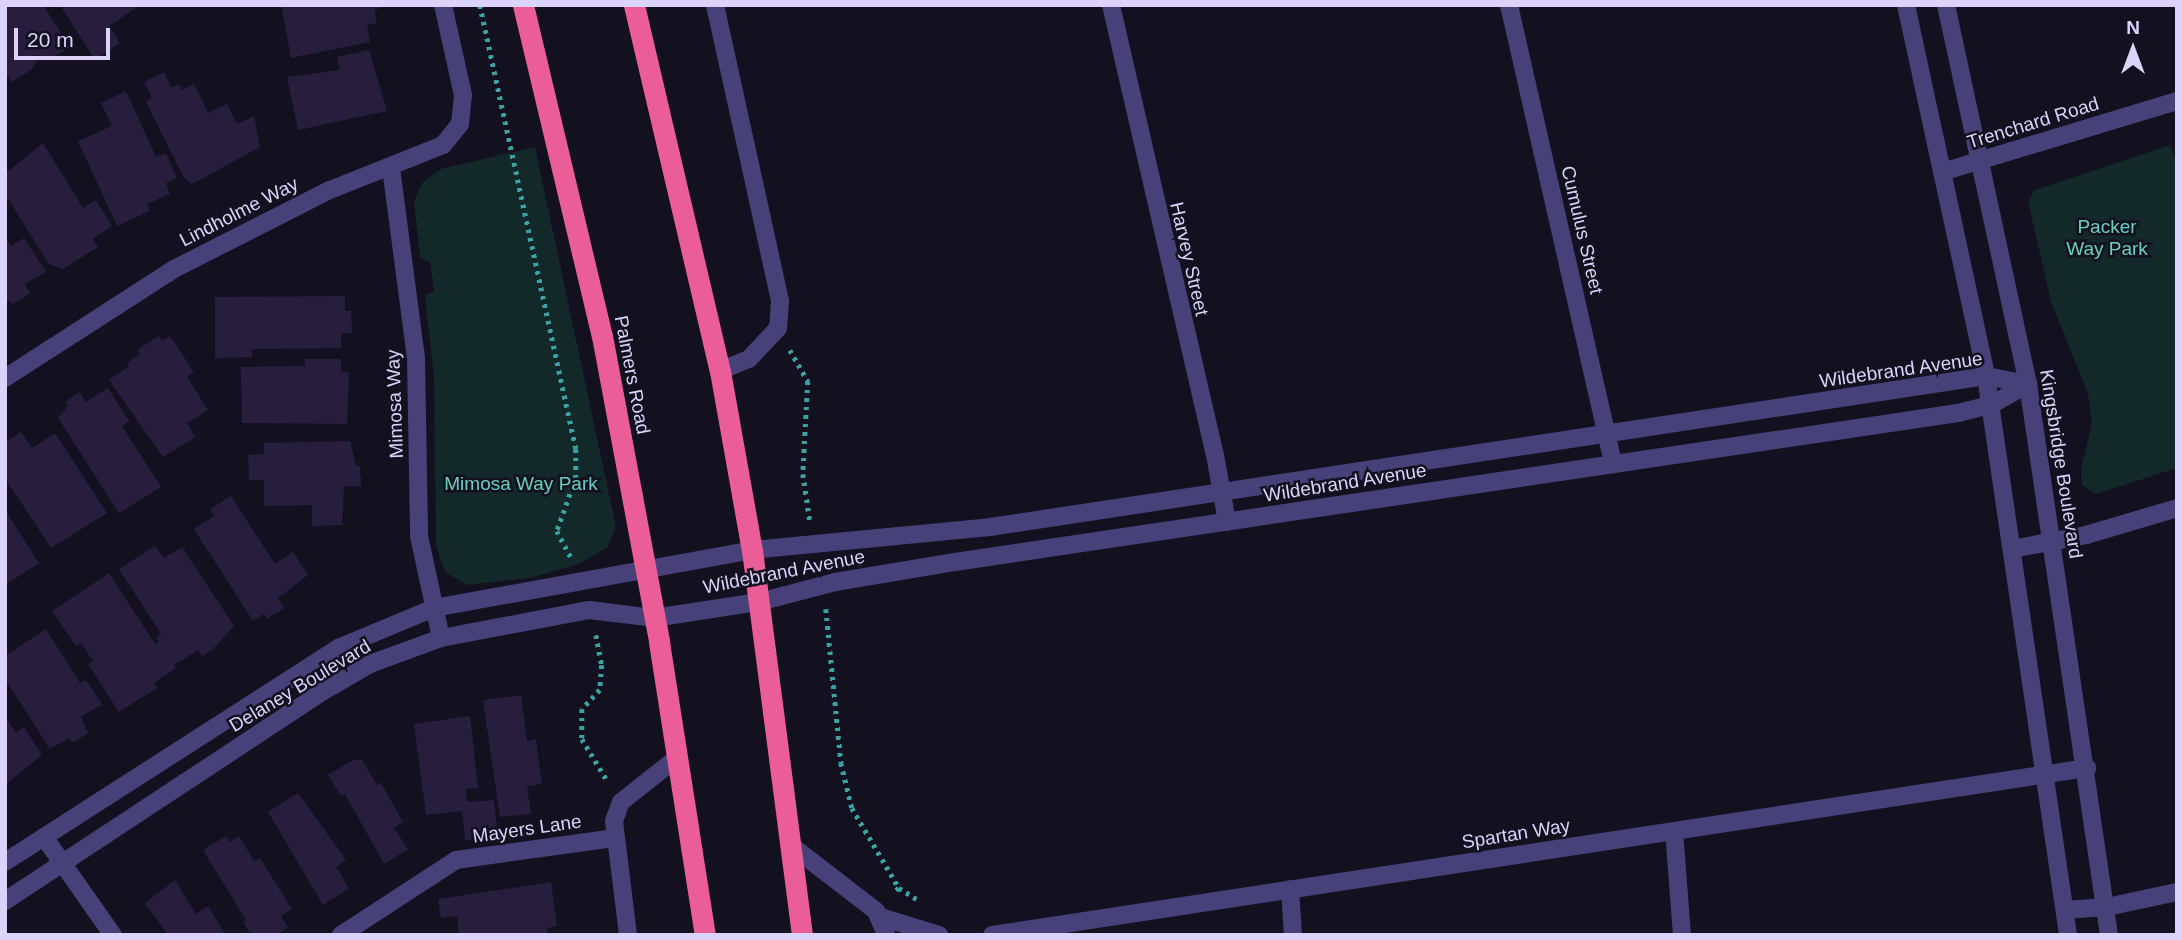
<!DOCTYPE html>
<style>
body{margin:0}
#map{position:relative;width:2182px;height:940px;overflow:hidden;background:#13101f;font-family:Arial,sans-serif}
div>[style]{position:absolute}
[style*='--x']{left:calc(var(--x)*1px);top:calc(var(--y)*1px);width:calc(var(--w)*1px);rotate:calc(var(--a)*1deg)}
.green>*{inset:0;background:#132829}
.building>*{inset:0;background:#271e3e}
.path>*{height:4.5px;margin-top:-2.25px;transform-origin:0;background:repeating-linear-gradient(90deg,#3ca3a5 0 3.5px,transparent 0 8.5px)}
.minor>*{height:18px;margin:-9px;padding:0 9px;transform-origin:9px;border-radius:9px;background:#474079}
.highway>*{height:21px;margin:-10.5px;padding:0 10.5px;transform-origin:10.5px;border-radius:10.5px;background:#eb5d96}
span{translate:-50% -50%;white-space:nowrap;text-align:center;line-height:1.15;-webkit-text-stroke:5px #13101f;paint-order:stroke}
.street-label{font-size:19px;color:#dbd3fa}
.park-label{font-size:19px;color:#69d0be}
.frame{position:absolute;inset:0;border:7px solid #dbd3fa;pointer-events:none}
.north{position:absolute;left:2098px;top:14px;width:70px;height:70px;-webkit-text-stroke:5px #13101f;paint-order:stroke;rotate:0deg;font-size:19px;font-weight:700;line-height:28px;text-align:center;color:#dbd3fa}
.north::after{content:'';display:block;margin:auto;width:24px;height:32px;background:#dbd3fa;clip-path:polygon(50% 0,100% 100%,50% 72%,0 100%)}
.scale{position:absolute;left:14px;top:28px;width:96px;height:32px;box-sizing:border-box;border:4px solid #dbd3fa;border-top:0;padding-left:9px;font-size:21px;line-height:24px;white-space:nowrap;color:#dbd3fa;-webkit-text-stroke:5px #13101f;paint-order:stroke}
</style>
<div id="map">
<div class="green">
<div style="clip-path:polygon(2170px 145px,2177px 166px,2177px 468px,2096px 494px,2082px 485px,2081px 469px,2092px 424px,2088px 393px,2051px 302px,2028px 201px,2035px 190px)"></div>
<div style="clip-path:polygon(535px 147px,616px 527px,608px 547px,579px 564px,530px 578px,467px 585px,445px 572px,436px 546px,434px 378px,425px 296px,434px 291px,430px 262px,420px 258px,414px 201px,422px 183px,441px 169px)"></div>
</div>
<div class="building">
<div style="clip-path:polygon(5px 5px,43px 5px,70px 47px,54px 57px,34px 55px,37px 61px,31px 70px,12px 82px,5px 72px)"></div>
<div style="clip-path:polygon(60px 5px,134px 5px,136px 8px,109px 26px,120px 43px,95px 60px)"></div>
<div style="clip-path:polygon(281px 5px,380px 5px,381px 8px,374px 9px,377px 23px,367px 25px,370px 42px,291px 58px)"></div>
<div style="clip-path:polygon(369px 50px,387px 111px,298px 130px,287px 77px,340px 70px,337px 57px)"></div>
<div style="clip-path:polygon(164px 72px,172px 88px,179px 84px,182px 90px,194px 84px,208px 113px,227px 104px,237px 124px,254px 116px,260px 147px,192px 184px,184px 178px,146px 102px,152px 98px,144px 82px)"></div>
<div style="clip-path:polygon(126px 91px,156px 157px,166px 153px,177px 178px,166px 183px,170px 194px,147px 204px,150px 211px,117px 226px,78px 141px,112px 126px,101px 103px)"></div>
<div style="clip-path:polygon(43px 143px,83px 208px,96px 200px,112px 226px,93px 239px,98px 247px,63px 269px,49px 264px,5px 194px,5px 174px)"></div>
<div style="clip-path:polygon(5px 236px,11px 246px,24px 238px,46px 272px,25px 284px,30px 293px,13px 304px,5px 298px)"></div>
<div style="clip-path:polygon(345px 296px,345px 311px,351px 311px,352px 333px,341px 333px,341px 348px,252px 349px,252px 357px,215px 358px,215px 297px)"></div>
<div style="clip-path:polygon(159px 336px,162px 341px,170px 336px,194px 372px,187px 377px,208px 410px,187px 423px,195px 437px,163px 457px,109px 380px,129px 366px,127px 363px,140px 354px,137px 350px)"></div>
<div style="clip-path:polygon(305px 359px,341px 359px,341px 372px,349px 372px,347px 424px,242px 423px,241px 367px,305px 366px)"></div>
<div style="clip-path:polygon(108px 388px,129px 421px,122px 426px,161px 487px,119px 513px,58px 418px,68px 406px,65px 402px,80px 392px,86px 402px)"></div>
<div style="clip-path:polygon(21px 432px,32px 448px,55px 433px,107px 513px,51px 548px,5px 478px,5px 442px)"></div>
<div style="clip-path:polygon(350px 441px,356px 466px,360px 466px,361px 486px,344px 486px,342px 525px,312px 526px,312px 505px,264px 506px,264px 480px,249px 480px,248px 455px,264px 454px,264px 443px)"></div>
<div style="clip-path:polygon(231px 496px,275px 564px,293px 552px,308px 575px,278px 598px,284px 608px,267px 619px,264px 614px,253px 621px,194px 529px,214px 516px,210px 509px)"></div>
<div style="clip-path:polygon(5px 510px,39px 563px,5px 585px)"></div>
<div style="clip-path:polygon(155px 546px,164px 558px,182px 547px,234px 626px,213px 649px,202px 656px,198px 650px,174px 665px,176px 668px,154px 683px,157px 688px,119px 712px,88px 664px,93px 661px,81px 643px,76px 646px,52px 611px,109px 573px,155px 644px,159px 642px,156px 637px,161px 634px,119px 569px)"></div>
<div style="clip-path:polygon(46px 629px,80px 683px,86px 680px,102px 704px,81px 717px,88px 733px,73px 743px,69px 738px,50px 749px,5px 679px,5px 656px)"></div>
<div style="clip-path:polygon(521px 695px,527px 741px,536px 739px,542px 784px,527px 786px,531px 814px,500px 817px,483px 700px)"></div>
<div style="clip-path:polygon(5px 716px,16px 733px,24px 727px,42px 755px,5px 785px)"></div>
<div style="clip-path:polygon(470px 716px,478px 788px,466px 789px,467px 802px,494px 800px,498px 837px,465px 840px,462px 811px,426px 815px,414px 724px)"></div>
<div style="clip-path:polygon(353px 760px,362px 760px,377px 785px,381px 783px,403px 822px,394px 828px,408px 849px,384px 864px,345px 794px,341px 796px,328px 775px)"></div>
<div style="clip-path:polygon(298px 793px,346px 860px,336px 867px,349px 888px,323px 905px,268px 812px)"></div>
<div style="clip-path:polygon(226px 836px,230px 842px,239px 836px,254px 861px,260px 858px,292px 909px,281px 916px,288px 928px,277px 935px,251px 935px,243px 922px,246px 920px,203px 850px)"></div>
<div style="clip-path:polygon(175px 880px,196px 914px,208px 906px,226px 935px,168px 935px,145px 903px)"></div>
<div style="clip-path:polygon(551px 882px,557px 926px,547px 928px,548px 935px,459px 935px,457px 916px,441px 918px,438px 899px)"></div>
</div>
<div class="path">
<div style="--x:480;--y:5;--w:454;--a:77.8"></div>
<div style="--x:576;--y:449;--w:29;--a:90"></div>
<div style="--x:576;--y:478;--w:56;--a:109.7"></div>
<div style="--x:557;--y:531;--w:30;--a:62"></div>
<div style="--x:790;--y:350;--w:36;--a:60"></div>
<div style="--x:808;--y:381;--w:93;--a:93.1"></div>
<div style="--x:803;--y:474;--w:48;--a:81.5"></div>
<div style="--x:826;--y:609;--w:155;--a:84.4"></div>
<div style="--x:841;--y:763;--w:46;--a:76.3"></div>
<div style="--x:852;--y:808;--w:93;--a:59.6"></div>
<div style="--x:899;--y:888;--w:8;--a:135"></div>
<div style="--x:596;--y:635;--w:31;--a:79"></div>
<div style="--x:602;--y:665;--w:25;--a:95"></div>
<div style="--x:600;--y:690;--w:26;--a:133"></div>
<div style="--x:582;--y:709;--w:30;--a:90"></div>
<div style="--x:582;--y:739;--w:50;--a:58.8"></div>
<div style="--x:899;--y:888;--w:25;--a:32"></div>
</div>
<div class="minor">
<div style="--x:715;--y:5;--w:303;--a:77.6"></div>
<div style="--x:780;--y:301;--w:27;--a:94"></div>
<div style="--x:778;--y:328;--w:42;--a:133.1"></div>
<div style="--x:749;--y:359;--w:31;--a:158"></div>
<div style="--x:1111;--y:5;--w:462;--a:77"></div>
<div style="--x:1215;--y:455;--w:68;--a:79.8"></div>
<div style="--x:1509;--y:5;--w:471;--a:77.2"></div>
<div style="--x:1906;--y:5;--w:380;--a:77.8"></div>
<div style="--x:1986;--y:376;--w:565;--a:81.65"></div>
<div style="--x:1946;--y:5;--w:388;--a:77.8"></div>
<div style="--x:2028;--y:384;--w:557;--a:81.64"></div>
<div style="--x:391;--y:168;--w:192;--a:82.5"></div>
<div style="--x:416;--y:358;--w:178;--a:89"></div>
<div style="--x:419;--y:536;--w:104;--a:77.8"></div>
<div style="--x:1942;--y:172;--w:245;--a:-16.8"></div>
<div style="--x:5;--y:378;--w:201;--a:-32.8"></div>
<div style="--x:174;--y:269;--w:175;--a:-26.9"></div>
<div style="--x:330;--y:190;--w:122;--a:-21.7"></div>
<div style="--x:443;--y:145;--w:27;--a:-51"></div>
<div style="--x:460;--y:124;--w:29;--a:-84"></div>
<div style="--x:463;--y:95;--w:92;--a:-102.5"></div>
<div style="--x:2012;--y:549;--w:75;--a:-10.7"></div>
<div style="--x:2086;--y:535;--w:95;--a:-16.5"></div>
<div style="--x:1674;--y:831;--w:104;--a:85.6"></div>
<div style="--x:44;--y:837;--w:120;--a:54.9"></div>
<div style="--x:793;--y:847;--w:105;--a:37.6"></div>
<div style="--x:876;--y:911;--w:26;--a:67"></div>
<div style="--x:5;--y:862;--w:396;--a:-32.7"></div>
<div style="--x:338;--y:648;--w:104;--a:-22.6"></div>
<div style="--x:434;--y:608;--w:323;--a:-10.3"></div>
<div style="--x:752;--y:550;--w:239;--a:-5.5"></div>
<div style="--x:990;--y:527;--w:1007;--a:-8.62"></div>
<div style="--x:1986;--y:376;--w:43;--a:10.8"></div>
<div style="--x:1290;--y:889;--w:46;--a:86.3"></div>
<div style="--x:5;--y:901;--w:386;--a:-33.4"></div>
<div style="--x:327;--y:689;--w:50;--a:-30.2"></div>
<div style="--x:370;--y:664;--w:76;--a:-20.1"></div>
<div style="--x:441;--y:638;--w:151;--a:-10.7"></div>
<div style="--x:589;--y:610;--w:65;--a:7"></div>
<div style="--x:654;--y:618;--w:106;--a:-8.7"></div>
<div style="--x:759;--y:602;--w:79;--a:-14.7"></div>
<div style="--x:835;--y:582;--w:122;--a:-9.5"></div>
<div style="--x:955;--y:562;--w:1014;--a:-8.45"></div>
<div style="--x:1958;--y:413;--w:34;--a:-14"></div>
<div style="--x:1991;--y:405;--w:43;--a:-29.6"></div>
<div style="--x:2065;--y:910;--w:42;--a:-4.1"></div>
<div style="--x:2107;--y:907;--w:72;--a:-12.1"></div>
<div style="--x:881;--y:917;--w:61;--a:17.2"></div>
<div style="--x:341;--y:935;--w:137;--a:-33.1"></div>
<div style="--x:456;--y:860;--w:161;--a:-7.9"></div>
<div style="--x:628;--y:935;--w:115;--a:-97"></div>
<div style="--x:614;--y:821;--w:20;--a:-70"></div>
<div style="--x:621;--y:802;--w:73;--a:-38.3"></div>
<div style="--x:992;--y:935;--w:1108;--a:-8.67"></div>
</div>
<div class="highway">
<div style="--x:523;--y:5;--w:340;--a:76.6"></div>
<div style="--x:602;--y:336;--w:311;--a:79.4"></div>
<div style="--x:659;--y:642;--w:297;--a:81.1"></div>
<div style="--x:634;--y:5;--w:376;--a:76.8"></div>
<div style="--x:720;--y:371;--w:182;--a:79.9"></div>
<div style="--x:752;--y:550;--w:388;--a:82.6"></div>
</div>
<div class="street-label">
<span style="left:2033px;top:123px;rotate:-17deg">Trenchard Road</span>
<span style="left:239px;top:212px;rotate:-27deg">Lindholme Way</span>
<span style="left:1582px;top:230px;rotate:77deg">Cumulus Street</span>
<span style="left:1189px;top:259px;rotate:77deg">Harvey Street</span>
<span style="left:1901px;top:370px;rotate:-8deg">Wildebrand Avenue</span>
<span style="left:632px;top:375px;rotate:79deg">Palmers Road</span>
<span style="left:395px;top:404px;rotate:-92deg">Mimosa Way</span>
<span style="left:2061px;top:464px;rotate:81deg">Kingsbridge Boulevard</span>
<span style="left:1345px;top:483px;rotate:-9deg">Wildebrand Avenue</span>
<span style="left:784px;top:572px;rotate:-11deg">Wildebrand Avenue</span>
<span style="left:300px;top:686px;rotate:-31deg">Delaney Boulevard</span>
<span style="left:527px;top:829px;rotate:-8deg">Mayers Lane</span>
<span style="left:1516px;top:834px;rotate:-9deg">Spartan Way</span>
</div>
<div class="park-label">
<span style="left:2107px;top:238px">Packer<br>Way Park</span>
<span style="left:521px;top:484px">Mimosa Way Park</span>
</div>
<div class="frame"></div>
<div class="north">N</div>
<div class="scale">20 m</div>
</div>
